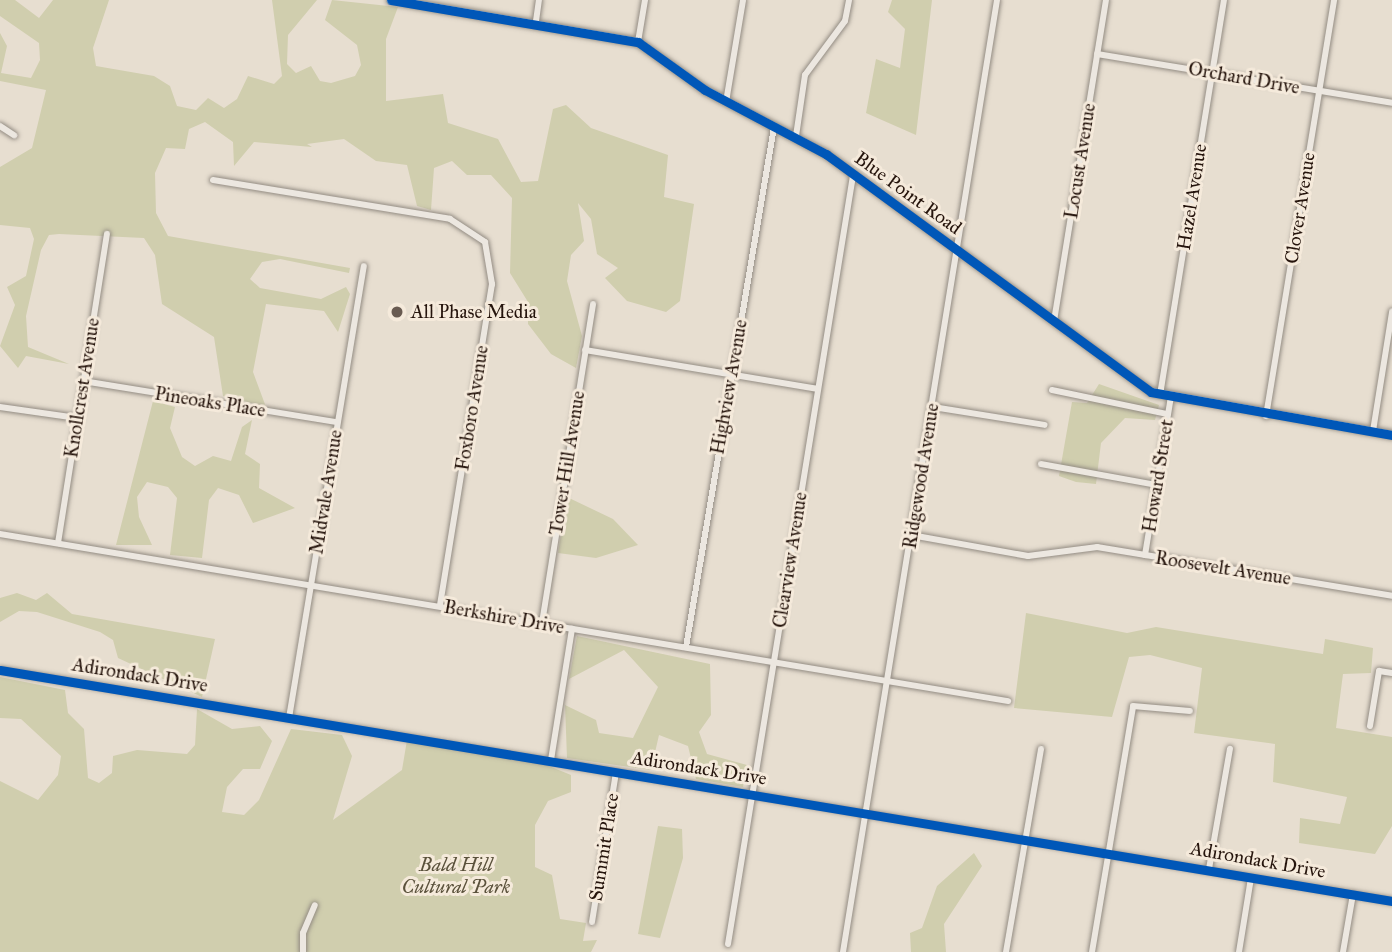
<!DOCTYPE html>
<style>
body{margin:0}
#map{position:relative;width:1392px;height:952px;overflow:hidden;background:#e7ded0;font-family:"IM FELL Great Primer",serif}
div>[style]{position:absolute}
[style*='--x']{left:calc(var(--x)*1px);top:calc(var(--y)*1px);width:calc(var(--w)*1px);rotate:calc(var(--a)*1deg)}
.green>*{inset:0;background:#d0ceae}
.roads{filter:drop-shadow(0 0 2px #938c83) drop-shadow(0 0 2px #938c83)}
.minor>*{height:6px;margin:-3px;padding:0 3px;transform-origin:3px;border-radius:3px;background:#ece7e0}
.tertiary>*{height:8px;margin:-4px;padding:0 4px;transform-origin:4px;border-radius:4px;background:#ece7e0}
.cycleway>*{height:9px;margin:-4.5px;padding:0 4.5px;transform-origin:4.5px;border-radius:4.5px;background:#0057b8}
.dots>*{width:19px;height:19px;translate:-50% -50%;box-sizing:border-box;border:4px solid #f5eadb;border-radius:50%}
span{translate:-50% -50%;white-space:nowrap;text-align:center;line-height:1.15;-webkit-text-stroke:6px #f5eadb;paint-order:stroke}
.street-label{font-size:19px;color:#25140c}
.poi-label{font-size:19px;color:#25140c}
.left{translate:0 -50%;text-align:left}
.park-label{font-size:19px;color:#5a513b;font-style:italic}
</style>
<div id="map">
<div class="green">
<div style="clip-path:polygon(0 0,15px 0,39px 18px,53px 0,109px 0,93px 48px,96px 66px,154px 76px,170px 86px,177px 106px,196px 110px,208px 98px,224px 108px,237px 99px,248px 76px,274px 84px,282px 76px,272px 0,317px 0,288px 35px,287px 64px,296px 73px,311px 66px,320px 81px,331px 83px,355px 76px,361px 65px,357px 45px,325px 20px,332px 0,398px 7px,386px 39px,386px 101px,443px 94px,448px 123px,498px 139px,521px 182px,538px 181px,553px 109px,566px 105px,591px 128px,668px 155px,664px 197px,694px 204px,680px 301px,666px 312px,627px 301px,605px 278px,618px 268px,597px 254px,591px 219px,578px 203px,584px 241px,571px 255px,567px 281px,582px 336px,576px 368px,551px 354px,528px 324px,528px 302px,510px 273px,512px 198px,491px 175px,467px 175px,452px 161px,434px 168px,431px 210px,417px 206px,407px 165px,376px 161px,344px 139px,307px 144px,312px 147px,254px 142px,234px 166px,233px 142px,205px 122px,189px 129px,185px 149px,166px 148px,155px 173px,156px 213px,168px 236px,350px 268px,349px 273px,280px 259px,262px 262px,250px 279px,260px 288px,321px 299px,346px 287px,350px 294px,338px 332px,324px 311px,266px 304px,253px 372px,266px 407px,223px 396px,214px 337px,162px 304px,155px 255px,144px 238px,59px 234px,49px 235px,41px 250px,26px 316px,28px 347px,69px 364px,26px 356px,18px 368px,0 346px,15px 305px,7px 287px,26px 276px,34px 239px,30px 228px,0 225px,0 167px,32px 148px,46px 90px,0 81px,0 33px,7px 46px,1px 73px,31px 78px,40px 60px,39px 43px,0 16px)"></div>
<div style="clip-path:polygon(892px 0,932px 0,916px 135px,866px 113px,876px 59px,900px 68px,905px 29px,888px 12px)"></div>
<div style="clip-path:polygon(1099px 384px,1159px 405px,1155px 420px,1125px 418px,1101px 443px,1096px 484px,1076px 482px,1059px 476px,1072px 402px,1087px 403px)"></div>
<div style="clip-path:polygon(153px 401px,175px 407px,170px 428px,182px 457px,195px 466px,213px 456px,231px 461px,242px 427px,252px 420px,245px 454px,260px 464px,259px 488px,295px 508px,253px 523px,239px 495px,218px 488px,209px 500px,202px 558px,170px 555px,177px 498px,168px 487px,147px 482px,137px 497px,139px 517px,152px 545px,116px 545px)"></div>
<div style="clip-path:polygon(567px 497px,613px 519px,638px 545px,596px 558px,558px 553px)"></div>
<div style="clip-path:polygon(17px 593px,36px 600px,47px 593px,72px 614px,215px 639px,202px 697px,118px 658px,113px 640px,100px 632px,37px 612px,19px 611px,0 622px,0 598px)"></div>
<div style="clip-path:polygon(1026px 613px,1127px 633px,1156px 627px,1323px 654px,1325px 639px,1373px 648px,1371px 673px,1343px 674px,1336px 728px,1392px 737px,1392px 826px,1375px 854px,1299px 843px,1300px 818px,1340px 824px,1347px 797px,1273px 782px,1275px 744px,1194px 733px,1202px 668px,1150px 655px,1129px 657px,1112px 717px,1014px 708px)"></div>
<div style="clip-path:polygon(577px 636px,710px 664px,711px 715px,699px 732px,707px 754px,747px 765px,743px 787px,696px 779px,688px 746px,659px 735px,651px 770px,567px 758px,565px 705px,596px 720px,599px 733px,633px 738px,658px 687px,624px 650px,569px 679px)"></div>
<div style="clip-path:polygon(0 677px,65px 690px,68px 713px,84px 729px,88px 778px,99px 783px,112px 773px,113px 756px,137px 750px,187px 754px,195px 745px,197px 709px,232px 729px,260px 726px,272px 741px,260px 769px,243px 769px,227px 787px,222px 812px,244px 815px,259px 800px,291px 729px,342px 735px,352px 756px,333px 820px,402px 770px,407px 740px,544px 764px,571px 775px,571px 792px,548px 801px,535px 825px,535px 867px,552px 875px,560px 919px,586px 923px,583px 941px,597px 940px,591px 952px,0 952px,0 781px,38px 800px,58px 775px,61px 756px,21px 719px,0 718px)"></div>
<div style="clip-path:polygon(658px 826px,682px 829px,683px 858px,660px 938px,638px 934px)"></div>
<div style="clip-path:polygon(974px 853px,982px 866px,944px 924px,946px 952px,911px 952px,910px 933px,922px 928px,937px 886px)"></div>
</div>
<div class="roads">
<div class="minor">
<div style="--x:536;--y:21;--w:21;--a:-82"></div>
<div style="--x:638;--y:42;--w:43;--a:-80.5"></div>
<div style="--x:1097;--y:54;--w:299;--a:9.4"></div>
<div style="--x:726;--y:102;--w:103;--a:-80.5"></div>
<div style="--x:0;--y:126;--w:17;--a:33"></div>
<div style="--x:796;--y:136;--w:62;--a:-81.6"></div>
<div style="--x:805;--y:75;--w:67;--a:-53.5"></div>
<div style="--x:845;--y:21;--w:21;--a:-79"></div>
<div style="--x:213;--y:180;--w:240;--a:9.3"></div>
<div style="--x:450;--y:219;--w:42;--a:33.3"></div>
<div style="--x:485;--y:242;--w:43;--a:80.5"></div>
<div style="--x:492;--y:284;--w:326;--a:99.2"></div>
<div style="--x:1054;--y:321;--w:325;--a:-80.8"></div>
<div style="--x:585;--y:350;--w:235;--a:9.5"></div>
<div style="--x:83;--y:381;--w:257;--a:9.2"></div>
<div style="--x:1052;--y:390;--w:117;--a:11.8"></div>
<div style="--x:1160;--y:395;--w:400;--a:-80.8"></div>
<div style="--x:0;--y:407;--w:78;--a:8.1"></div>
<div style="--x:933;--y:407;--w:113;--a:9.1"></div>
<div style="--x:1266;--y:416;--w:422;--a:-80.7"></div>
<div style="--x:1373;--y:431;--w:121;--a:-80.9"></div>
<div style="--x:1041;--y:464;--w:118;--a:10.3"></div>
<div style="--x:0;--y:534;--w:1022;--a:9.41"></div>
<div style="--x:911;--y:535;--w:119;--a:10.2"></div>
<div style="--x:1028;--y:556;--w:70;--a:-7.4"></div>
<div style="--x:1097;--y:547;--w:299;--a:9.4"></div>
<div style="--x:58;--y:543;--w:313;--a:-81"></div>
<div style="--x:1145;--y:555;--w:161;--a:-80.7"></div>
<div style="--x:542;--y:623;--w:323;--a:-80.9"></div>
<div style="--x:686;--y:647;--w:527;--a:-80.39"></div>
<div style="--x:0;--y:670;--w:1411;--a:9.42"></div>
<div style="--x:289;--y:718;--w:458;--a:-80.6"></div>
<div style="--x:1370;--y:726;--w:56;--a:-80.7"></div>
<div style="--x:1379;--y:671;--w:13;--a:9"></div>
<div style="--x:551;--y:760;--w:133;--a:-80.9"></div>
<div style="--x:1209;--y:869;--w:122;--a:-80.1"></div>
<div style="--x:592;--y:922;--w:152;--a:-80.9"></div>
<div style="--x:728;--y:944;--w:778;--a:-80.76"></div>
<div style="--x:303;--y:952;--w:19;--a:-90"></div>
<div style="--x:303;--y:933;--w:30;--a:-67"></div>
<div style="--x:843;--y:952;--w:964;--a:-80.81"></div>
<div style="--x:1006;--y:952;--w:206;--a:-80.2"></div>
<div style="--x:1092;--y:952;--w:249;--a:-80.5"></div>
<div style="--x:1133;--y:706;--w:57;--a:5"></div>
<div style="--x:1239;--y:952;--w:75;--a:-80.8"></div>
<div style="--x:1343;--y:952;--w:59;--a:-80.2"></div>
</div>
<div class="tertiary">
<div style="--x:391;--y:0;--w:251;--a:9.7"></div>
<div style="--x:638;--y:42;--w:82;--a:35.6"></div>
<div style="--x:705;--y:90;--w:137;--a:27.9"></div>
<div style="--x:826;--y:154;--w:403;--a:36.2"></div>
<div style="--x:1151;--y:392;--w:245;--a:10.1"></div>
</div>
</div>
<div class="cycleway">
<div style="--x:391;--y:0;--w:251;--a:9.7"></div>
<div style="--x:638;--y:42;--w:82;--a:35.6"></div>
<div style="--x:705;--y:90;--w:137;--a:27.9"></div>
<div style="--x:826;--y:154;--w:403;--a:36.2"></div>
<div style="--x:1151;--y:392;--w:245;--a:10.1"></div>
<div style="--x:0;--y:670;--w:1411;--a:9.42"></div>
</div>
<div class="dots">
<div style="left:397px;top:312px;background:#695b51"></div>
</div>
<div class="street-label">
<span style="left:1244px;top:78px;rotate:10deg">Orchard Drive</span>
<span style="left:1080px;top:161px;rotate:-81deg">Locust Avenue</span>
<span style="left:908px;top:193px;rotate:36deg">Blue Point Road</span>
<span style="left:1192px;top:197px;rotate:-81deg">Hazel Avenue</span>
<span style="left:1300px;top:208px;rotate:-81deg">Clover Avenue</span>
<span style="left:729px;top:387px;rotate:-80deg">Highview Avenue</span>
<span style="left:82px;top:388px;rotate:-81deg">Knollcrest Avenue</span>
<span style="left:210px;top:402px;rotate:9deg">Pineoaks Place</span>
<span style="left:472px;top:408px;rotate:-81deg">Foxboro Avenue</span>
<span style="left:567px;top:463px;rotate:-81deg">Tower Hill Avenue</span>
<span style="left:921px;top:476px;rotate:-81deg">Ridgewood Avenue</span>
<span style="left:1158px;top:476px;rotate:-81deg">Howard Street</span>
<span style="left:326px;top:492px;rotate:-81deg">Midvale Avenue</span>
<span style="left:790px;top:560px;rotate:-81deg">Clearview Avenue</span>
<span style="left:1223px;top:568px;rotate:9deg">Roosevelt Avenue</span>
<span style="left:504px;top:617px;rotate:10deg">Berkshire Drive</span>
<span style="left:140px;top:675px;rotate:9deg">Adirondack Drive</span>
<span style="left:699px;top:768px;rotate:9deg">Adirondack Drive</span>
<span style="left:604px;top:847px;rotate:-81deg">Summit Place</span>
<span style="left:1258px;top:860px;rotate:10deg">Adirondack Drive</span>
</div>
<div class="poi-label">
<span class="left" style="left:411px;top:312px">All Phase Media</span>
</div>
<div class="park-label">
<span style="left:456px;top:876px">Bald Hill<br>Cultural Park</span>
</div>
</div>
